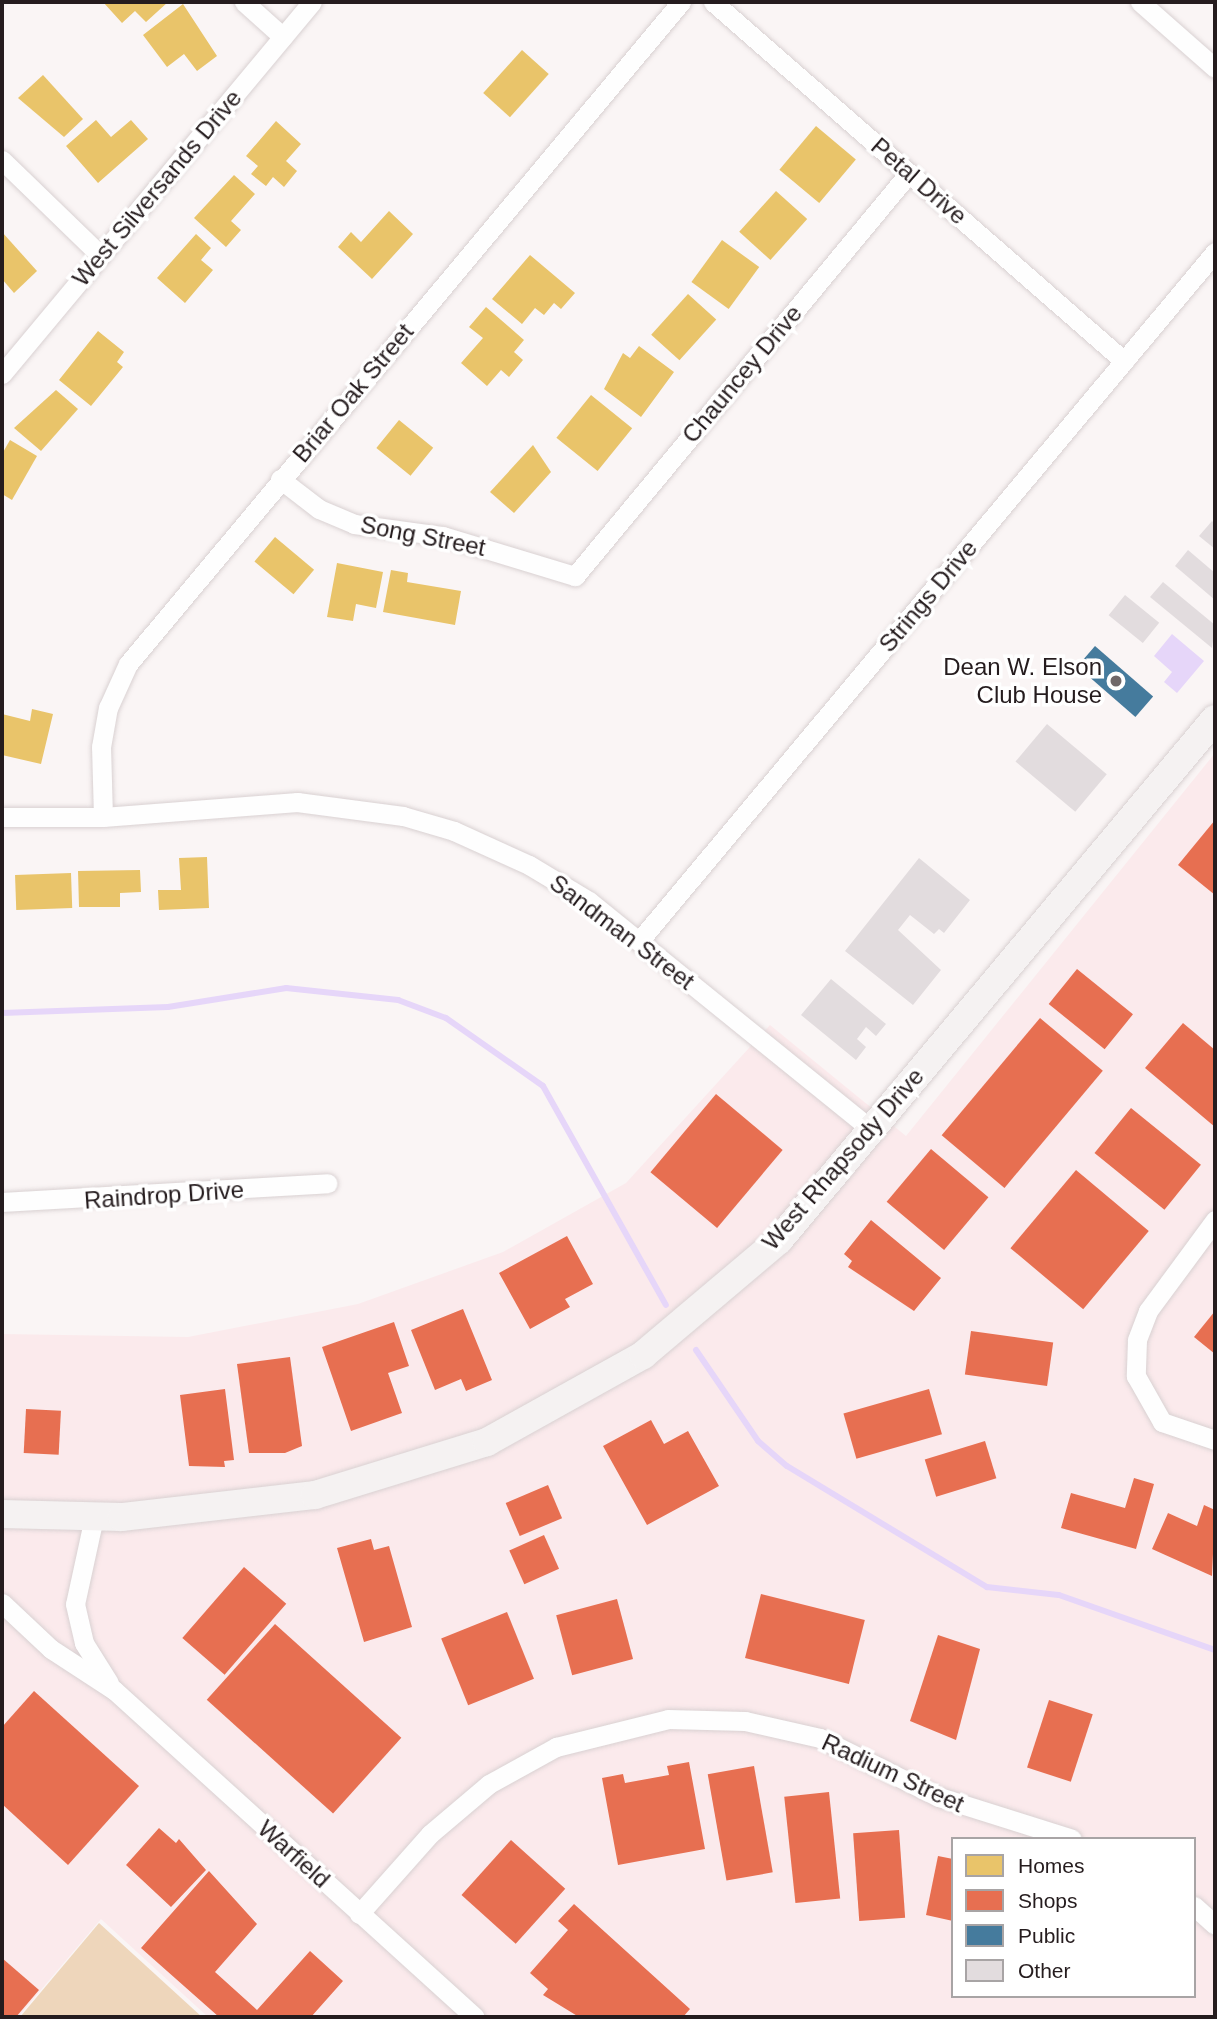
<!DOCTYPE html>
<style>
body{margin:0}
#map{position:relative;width:1217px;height:2019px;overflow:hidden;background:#faf5f5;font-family:Helvetica,sans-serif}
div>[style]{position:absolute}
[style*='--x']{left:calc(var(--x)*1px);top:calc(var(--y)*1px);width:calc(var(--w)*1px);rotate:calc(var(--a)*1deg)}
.built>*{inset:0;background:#fbeaec}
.green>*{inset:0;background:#eed6bb}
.water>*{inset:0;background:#e6d6f9}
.homes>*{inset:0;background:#e9c46a;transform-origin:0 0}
.shops>*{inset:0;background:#e76f51;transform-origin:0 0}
.public>*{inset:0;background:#457b9d;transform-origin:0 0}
.stream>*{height:6px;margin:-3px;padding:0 3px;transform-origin:3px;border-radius:3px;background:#e6d6f9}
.building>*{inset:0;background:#e2dcde;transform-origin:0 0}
.roads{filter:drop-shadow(0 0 2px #d9d1d2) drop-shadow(0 0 2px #d9d1d2)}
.street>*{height:19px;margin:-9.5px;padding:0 9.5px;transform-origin:9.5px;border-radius:9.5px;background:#fefefe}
.secondary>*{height:28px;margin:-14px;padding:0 14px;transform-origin:14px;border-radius:14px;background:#f5f2f2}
.dots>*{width:19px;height:19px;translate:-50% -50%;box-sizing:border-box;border:4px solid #fff;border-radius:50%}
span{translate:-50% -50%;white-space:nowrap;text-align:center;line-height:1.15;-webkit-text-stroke:7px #fff;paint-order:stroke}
.street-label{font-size:24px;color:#251c1e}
.poi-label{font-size:24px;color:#251c1e}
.right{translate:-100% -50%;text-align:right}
.frame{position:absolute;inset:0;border:4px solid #251c1e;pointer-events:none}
.legend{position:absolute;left:951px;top:1837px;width:245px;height:161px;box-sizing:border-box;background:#fff;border:2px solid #a8a4a5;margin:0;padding:9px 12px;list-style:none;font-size:21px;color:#251c1e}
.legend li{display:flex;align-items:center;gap:14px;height:35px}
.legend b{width:35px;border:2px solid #a8a4a5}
</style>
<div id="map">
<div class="built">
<div style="clip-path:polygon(evenodd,1215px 753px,1215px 2017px,208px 2017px,101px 1919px,18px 2017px,2px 2017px,2px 1334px,188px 1337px,358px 1304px,503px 1252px,626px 1183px,770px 1025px,906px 1136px,1215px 753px,953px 1839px,1194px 1839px,1194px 1996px,953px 1996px,953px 1839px)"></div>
</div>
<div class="green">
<div style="clip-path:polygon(99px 1923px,202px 2017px,20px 2017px)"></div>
</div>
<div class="water">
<div style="clip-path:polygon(1172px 634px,1204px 661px,1177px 693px,1164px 682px,1172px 672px,1154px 656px)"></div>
</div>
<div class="homes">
<div style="clip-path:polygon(103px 2px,168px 2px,146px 22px,135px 11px,122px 23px)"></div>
<div style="clip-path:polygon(183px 4px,217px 56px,197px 71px,184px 54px,167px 67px,143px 35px)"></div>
<div style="left:522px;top:50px;width:36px;height:58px;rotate:42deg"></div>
<div style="clip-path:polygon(43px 75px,83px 119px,64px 137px,18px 98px)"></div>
<div style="clip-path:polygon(96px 120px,111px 137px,131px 120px,148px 139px,98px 183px,66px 146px)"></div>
<div style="clip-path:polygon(276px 121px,301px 144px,286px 161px,297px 171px,284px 187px,273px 177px,266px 186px,251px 174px,258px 166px,246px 156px)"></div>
<div style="left:816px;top:126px;width:52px;height:57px;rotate:40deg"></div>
<div style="clip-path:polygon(234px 175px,255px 194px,231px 221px,241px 230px,226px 247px,194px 218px)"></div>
<div style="left:776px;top:191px;width:42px;height:55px;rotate:42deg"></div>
<div style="clip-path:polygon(389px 211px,413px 234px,372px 279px,338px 247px,351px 232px,361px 242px)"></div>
<div style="clip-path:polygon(2px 232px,37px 271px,14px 293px,2px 279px)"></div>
<div style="clip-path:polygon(196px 234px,211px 248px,201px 260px,213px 270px,185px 303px,157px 278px)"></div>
<div style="left:722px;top:240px;width:46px;height:52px;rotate:36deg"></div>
<div style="clip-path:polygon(530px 255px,575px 293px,561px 309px,554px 303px,544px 315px,535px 308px,522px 324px,492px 299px)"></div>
<div style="left:688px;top:294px;width:38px;height:55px;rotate:42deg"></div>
<div style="clip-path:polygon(486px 307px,524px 340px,514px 352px,523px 360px,509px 377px,501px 370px,487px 386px,461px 363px,483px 338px,469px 327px)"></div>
<div style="clip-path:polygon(98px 331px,124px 352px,117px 362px,123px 367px,91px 406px,59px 380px)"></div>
<div style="clip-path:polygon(639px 346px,674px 372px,641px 417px,604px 389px,623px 353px,630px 358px)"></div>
<div style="clip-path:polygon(56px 390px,78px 409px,41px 451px,14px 428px)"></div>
<div style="left:591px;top:395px;width:53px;height:55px;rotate:39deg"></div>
<div style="left:399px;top:420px;width:44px;height:36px;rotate:39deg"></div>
<div style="clip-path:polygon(10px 440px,37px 456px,12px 500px,2px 494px,2px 454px)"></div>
<div style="clip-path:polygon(533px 445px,551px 472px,514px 513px,490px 492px)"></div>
<div style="left:275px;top:537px;width:51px;height:32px;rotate:40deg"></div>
<div style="clip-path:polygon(337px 563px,383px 572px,376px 608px,356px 604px,353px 621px,327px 617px)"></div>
<div style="clip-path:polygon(391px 570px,408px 573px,407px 582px,461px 591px,455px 625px,383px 612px)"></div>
<div style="clip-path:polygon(32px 709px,53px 714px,41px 764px,2px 755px,2px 714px,30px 721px)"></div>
<div style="clip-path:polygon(207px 857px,209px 908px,159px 910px,158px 890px,181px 890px,179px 858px)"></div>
<div style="clip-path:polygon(140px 870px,141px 892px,120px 893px,120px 907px,79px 907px,78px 871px)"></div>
<div style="left:71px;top:873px;width:35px;height:56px;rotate:88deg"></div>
</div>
<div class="shops">
<div style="clip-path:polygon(1215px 820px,1215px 895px,1178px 865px)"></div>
<div style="left:1077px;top:969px;width:72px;height:45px;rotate:39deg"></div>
<div style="left:1040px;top:1018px;width:82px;height:153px;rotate:40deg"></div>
<div style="clip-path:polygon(1183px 1023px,1215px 1050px,1215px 1127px,1145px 1068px)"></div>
<div style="left:716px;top:1094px;width:87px;height:102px;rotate:40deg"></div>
<div style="left:1131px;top:1108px;width:90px;height:58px;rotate:39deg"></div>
<div style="left:931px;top:1149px;width:75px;height:69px;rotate:40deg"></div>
<div style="left:1076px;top:1170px;width:95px;height:102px;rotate:40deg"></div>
<div style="clip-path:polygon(871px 1220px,941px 1278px,914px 1311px,848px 1267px,852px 1261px,844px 1254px)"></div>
<div style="clip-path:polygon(567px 1236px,593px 1284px,565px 1299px,570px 1307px,530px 1329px,499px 1273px)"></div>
<div style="clip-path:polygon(463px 1309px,492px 1380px,466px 1391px,461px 1379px,435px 1390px,411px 1330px)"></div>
<div style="clip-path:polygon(1215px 1311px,1215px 1354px,1194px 1337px)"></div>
<div style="clip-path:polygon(394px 1322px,409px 1366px,388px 1373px,402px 1413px,351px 1431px,322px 1347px)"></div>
<div style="left:971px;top:1331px;width:83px;height:44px;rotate:8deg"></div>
<div style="clip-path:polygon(290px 1357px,302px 1446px,285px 1453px,249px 1453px,237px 1364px)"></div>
<div style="clip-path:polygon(225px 1389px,234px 1460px,224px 1461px,225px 1467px,189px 1466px,180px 1395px)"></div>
<div style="left:929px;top:1389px;width:47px;height:89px;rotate:74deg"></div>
<div style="left:26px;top:1409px;width:35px;height:44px;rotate:3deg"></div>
<div style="clip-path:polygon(651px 1420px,664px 1444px,688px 1431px,719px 1486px,647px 1525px,603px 1446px)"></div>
<div style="left:985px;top:1441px;width:39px;height:63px;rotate:73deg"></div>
<div style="clip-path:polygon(1134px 1478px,1154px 1484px,1136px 1549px,1061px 1528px,1071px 1493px,1125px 1508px)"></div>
<div style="left:548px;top:1485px;width:36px;height:46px;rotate:67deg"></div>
<div style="clip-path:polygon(1204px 1505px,1215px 1510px,1212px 1576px,1152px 1549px,1168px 1513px,1197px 1526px)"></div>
<div style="left:544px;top:1535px;width:37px;height:38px;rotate:66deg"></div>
<div style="clip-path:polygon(371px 1539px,374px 1550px,389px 1546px,412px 1627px,364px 1642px,337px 1548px)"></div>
<div style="left:244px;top:1567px;width:56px;height:94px;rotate:41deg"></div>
<div style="left:761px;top:1594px;width:107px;height:66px;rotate:14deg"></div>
<div style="left:617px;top:1599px;width:62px;height:63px;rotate:75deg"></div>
<div style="left:507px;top:1612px;width:72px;height:71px;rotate:68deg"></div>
<div style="left:275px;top:1624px;width:170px;height:102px;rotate:42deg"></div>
<div style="clip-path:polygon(938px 1635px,980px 1649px,956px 1740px,910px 1721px)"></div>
<div style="clip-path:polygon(34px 1691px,139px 1786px,68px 1865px,2px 1804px,2px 1727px)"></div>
<div style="left:1049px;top:1700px;width:46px;height:71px;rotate:18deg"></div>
<div style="clip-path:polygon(689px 1762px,705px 1849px,618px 1865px,602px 1778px,623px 1774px,625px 1783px,669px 1775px,667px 1766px)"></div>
<div style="left:754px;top:1766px;width:108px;height:47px;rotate:80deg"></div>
<div style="left:829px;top:1792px;width:107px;height:45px;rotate:84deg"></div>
<div style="clip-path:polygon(159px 1828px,176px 1843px,179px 1839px,206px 1870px,171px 1907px,126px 1865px)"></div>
<div style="left:899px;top:1830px;width:88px;height:46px;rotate:86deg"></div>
<div style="left:511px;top:1840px;width:73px;height:74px;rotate:42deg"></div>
<div style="clip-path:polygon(938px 1856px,953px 1859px,953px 1921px,926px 1915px)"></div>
<div style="clip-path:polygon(209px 1871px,257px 1924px,215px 1972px,257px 2010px,310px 1951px,343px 1981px,311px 2017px,219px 2017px,141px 1948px)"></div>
<div style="clip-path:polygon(574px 1904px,690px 2009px,683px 2017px,579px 2017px,543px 1995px,548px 1989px,530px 1973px,568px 1930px,558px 1921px)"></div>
<div style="clip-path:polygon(2px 1958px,39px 1990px,16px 2017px,2px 2017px)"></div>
</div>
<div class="public">
<div style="left:1095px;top:646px;width:77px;height:27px;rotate:41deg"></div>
</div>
<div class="stream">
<div style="--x:2;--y:1013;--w:166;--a:-2.1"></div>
<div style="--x:168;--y:1007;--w:120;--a:-9.1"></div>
<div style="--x:286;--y:988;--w:113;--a:6.1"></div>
<div style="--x:398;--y:1000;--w:51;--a:20.6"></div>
<div style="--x:446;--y:1018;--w:118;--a:35"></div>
<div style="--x:543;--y:1086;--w:251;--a:60.7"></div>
<div style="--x:696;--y:1350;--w:110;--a:55.7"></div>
<div style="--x:758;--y:1441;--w:38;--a:41"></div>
<div style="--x:787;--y:1466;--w:234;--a:31.2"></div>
<div style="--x:987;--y:1587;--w:72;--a:6.3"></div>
<div style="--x:1059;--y:1595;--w:165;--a:19.4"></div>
</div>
<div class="building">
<div style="clip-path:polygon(1212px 521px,1215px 524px,1215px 549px,1199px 536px)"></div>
<div style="clip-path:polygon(1188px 550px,1215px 573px,1215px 600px,1175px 566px)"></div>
<div style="clip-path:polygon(1163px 582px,1215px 625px,1212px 648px,1150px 597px)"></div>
<div style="left:1125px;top:595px;width:44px;height:26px;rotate:39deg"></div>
<div style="left:1047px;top:724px;width:78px;height:49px;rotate:40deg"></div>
<div style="clip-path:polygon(919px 858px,970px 900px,944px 933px,939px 929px,934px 934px,910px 915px,898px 930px,941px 970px,913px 1005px,845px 951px)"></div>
<div style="clip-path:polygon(831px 979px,886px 1024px,876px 1036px,866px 1027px,857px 1039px,866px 1047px,856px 1060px,801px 1015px)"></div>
</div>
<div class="roads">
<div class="street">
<div style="--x:244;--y:2;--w:52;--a:41.9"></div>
<div style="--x:713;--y:2;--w:546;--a:41.14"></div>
<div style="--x:1140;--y:2;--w:100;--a:41.3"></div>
<div style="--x:2;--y:160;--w:136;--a:44.1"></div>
<div style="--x:2;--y:374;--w:484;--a:-50.2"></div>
<div style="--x:280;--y:479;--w:49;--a:37.6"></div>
<div style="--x:319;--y:509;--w:38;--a:23"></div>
<div style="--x:354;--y:524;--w:90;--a:7.7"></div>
<div style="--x:443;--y:536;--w:138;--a:16.9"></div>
<div style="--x:575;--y:576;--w:523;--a:-50.35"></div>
<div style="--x:2;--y:817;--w:101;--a:0"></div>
<div style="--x:103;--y:817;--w:195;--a:-4.4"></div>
<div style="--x:297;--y:802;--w:107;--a:7.5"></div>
<div style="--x:403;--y:816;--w:53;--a:16.4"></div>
<div style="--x:454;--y:831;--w:82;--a:24.4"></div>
<div style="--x:529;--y:865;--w:70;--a:31"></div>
<div style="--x:589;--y:901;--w:363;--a:39"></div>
<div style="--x:103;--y:817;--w:70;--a:-91.6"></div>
<div style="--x:101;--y:747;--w:40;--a:-80"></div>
<div style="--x:108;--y:708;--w:48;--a:-65.6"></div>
<div style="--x:128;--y:664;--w:863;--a:-50.13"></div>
<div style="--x:640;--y:940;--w:897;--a:-50.11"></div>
<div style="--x:2;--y:1202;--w:326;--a:-3.3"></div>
<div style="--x:1215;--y:1220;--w:113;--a:126.4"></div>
<div style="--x:1148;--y:1311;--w:31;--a:111"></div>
<div style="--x:1137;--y:1340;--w:36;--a:92"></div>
<div style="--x:1136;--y:1376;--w:53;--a:60.5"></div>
<div style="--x:1162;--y:1422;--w:56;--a:18.8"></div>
<div style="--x:94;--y:1517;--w:89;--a:102.3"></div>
<div style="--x:75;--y:1604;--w:40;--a:77"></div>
<div style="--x:84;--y:1643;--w:47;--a:58"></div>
<div style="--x:2;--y:1603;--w:67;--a:43.2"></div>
<div style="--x:51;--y:1649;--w:75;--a:33.1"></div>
<div style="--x:114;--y:1690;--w:487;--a:42.2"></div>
<div style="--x:1194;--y:1906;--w:28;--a:42"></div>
<div style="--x:359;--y:1914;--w:107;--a:-48.4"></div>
<div style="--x:430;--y:1834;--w:77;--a:-40.3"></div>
<div style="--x:489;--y:1784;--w:77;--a:-28.9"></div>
<div style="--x:556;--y:1747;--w:115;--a:-14"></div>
<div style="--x:668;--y:1719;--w:77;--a:1.5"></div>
<div style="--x:745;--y:1721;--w:77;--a:12.8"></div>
<div style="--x:820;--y:1738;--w:133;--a:26.4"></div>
<div style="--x:939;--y:1797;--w:139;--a:17.5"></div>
</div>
<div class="secondary">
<div style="--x:2;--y:1514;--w:120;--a:1.4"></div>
<div style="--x:122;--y:1517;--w:194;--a:-6.5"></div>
<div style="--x:315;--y:1495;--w:180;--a:-17.1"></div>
<div style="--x:487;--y:1442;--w:179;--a:-29.1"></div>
<div style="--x:643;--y:1355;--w:178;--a:-40.2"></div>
<div style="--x:779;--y:1240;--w:679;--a:-50.08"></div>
</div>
</div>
<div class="dots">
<div style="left:1116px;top:681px;background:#706869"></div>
</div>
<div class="street-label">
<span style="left:919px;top:181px;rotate:41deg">Petal Drive</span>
<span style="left:157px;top:188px;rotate:-50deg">West Silversands Drive</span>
<span style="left:742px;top:374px;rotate:-50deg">Chauncey Drive</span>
<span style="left:353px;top:393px;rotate:-50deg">Briar Oak Street</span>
<span style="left:423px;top:536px;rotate:11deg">Song Street</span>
<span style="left:928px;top:596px;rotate:-50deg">Strings Drive</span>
<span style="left:622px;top:932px;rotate:37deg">Sandman Street</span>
<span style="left:843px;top:1159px;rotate:-49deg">West Rhapsody Drive</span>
<span style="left:164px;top:1195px;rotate:-4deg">Raindrop Drive</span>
<span style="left:893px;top:1773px;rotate:25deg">Radium Street</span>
<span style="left:294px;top:1854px;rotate:42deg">Warfield</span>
</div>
<div class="poi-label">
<span class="right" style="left:1102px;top:681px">Dean W. Elson<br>Club House</span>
</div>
<div class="frame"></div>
<ul class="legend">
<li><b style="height:19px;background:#e9c46a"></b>Homes</li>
<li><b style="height:19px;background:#e76f51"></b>Shops</li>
<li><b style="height:19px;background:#457b9d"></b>Public</li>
<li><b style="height:19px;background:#e2dcde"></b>Other</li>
</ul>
</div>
